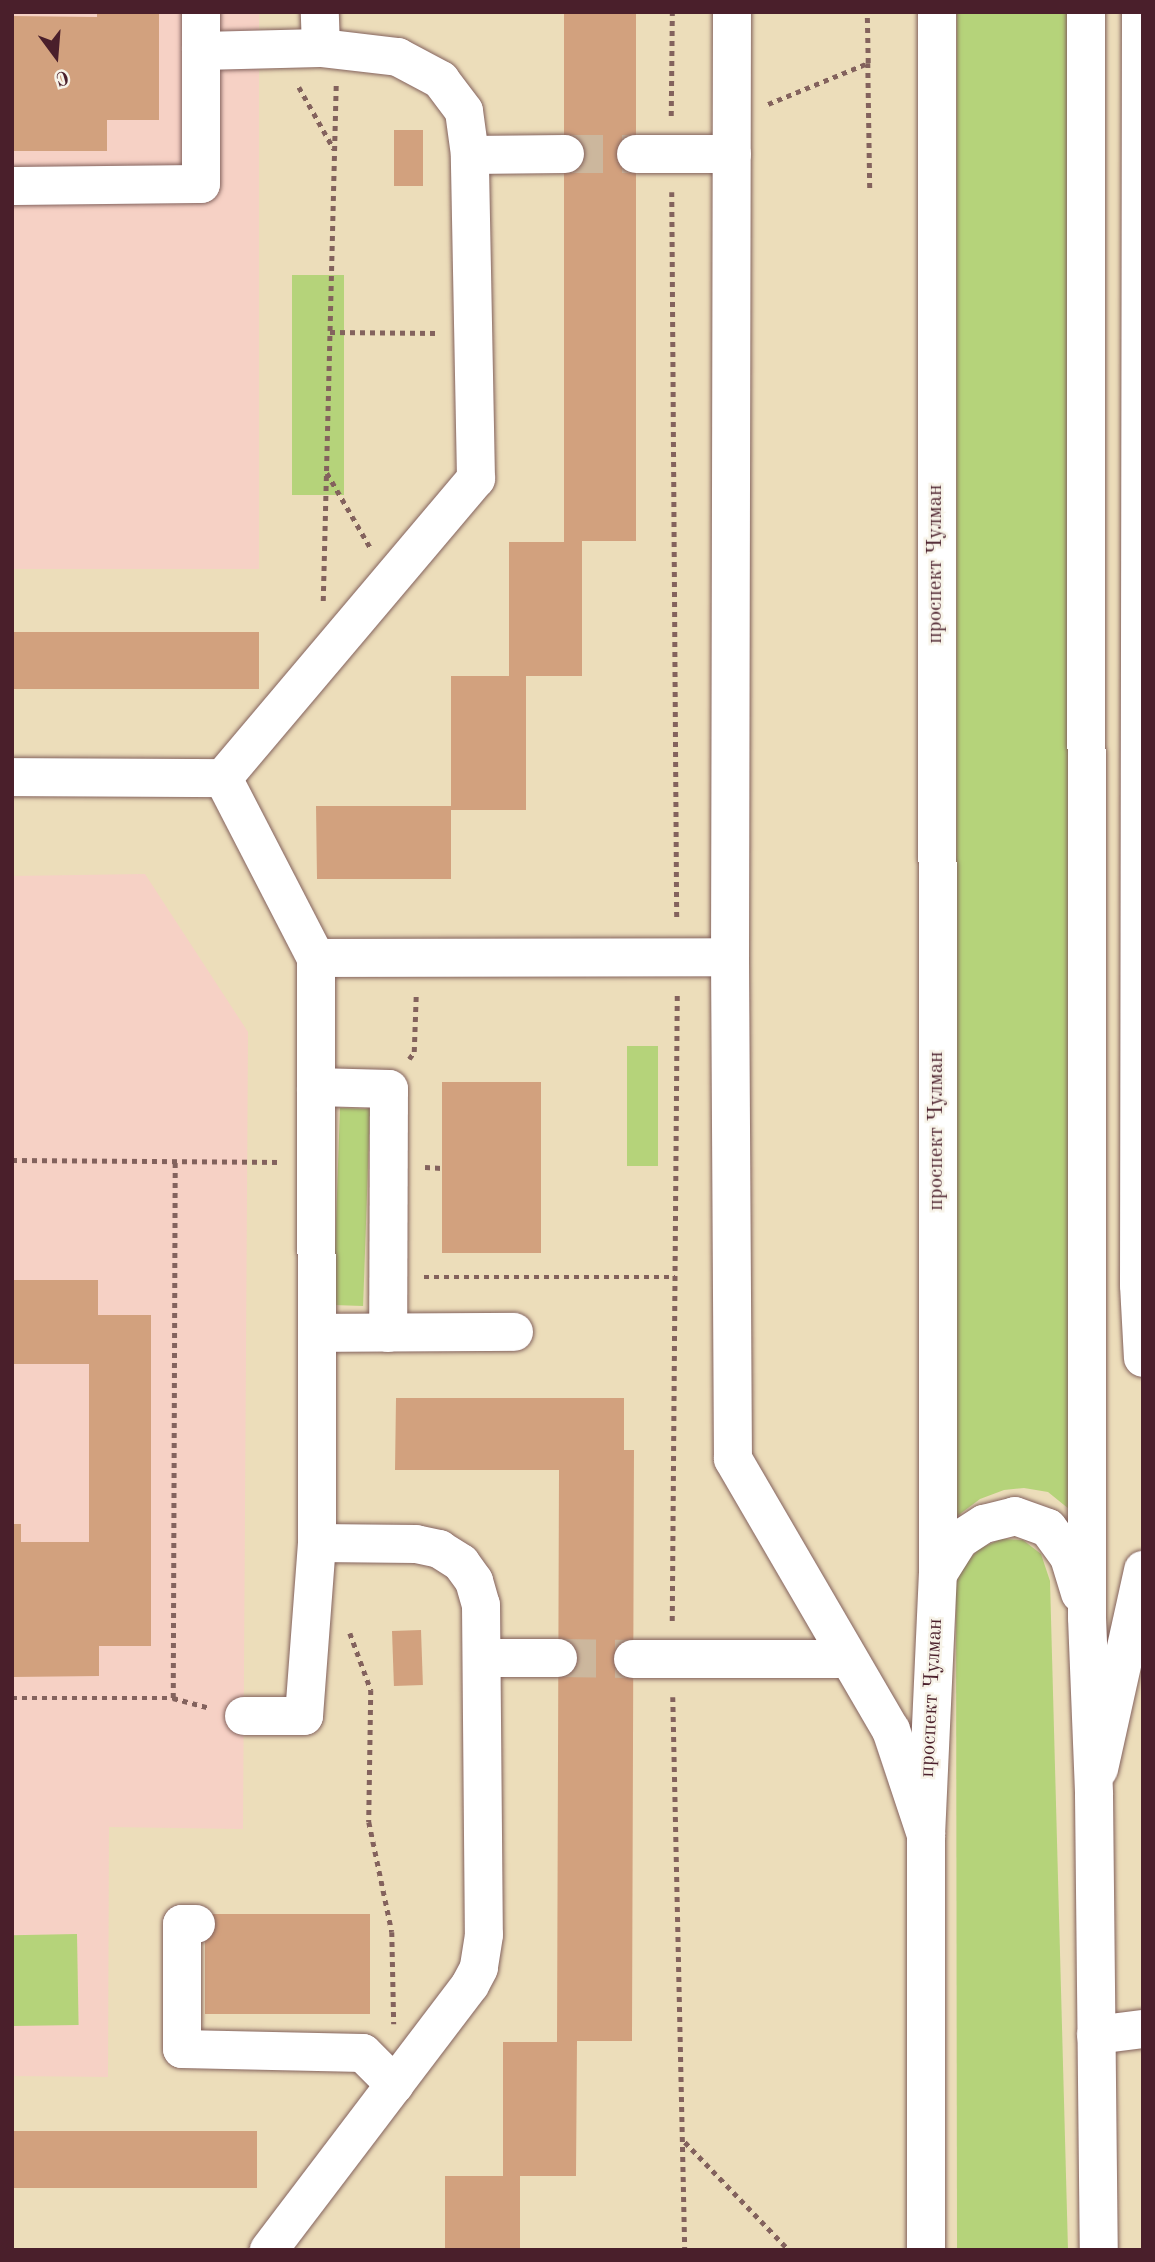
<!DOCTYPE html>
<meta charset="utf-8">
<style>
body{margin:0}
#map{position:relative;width:1155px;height:2262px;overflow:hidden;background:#ecddba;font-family:"Old Standard TT",serif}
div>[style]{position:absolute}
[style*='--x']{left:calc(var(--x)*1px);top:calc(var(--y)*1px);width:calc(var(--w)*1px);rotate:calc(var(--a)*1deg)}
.built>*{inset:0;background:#f6d1c5;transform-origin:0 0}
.green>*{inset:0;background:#b5d37a;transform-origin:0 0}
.building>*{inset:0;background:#d2a17e;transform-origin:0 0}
.minor-tunnel>*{height:38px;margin-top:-19px;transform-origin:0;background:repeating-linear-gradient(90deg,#ccb79d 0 38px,transparent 0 57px)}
.path>*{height:4.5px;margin-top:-2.25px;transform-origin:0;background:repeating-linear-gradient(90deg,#83625d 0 5px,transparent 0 10px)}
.roads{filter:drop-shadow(0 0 2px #83625d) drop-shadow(0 0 2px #83625d)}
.minor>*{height:38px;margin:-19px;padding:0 19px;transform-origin:19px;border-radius:19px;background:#fff}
.major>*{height:38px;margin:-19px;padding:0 19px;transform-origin:19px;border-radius:19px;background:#fff}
span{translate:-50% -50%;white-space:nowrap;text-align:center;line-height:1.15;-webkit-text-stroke:5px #f7f3e8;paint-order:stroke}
.street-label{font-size:21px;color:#4a1f2b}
.frame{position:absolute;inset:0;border:14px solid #4a1f2b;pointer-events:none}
.north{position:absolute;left:21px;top:21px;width:70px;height:70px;-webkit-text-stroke:5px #f7f3e8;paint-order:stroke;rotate:164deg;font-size:19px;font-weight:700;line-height:28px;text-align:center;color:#4a1f2b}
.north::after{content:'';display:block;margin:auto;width:24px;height:32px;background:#4a1f2b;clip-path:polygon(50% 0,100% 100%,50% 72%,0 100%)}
</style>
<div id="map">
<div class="built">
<div style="left:12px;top:12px;width:247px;height:557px"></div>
<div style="clip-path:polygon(145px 874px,248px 1032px,243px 1829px,109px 1827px,108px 2077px,12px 2076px,12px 876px)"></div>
</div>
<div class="green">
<div style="clip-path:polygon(957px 12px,1067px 12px,1069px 1509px,1048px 1492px,1024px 1488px,1004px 1490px,980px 1499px,956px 1517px)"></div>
<div style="left:292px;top:275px;width:52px;height:220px"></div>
<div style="left:627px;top:1046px;width:31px;height:120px"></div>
<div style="left:340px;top:1108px;width:30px;height:197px;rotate:2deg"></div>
<div style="clip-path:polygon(1001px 1539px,1023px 1540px,1041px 1554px,1050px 1581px,1068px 2250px,957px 2250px,956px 1584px,962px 1567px,979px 1549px)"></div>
<div style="left:77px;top:1934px;width:91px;height:65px;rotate:89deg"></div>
</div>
<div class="building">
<div style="clip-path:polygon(97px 12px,159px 12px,159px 120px,107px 120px,107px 151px,12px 151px,12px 16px,97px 17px)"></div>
<div style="clip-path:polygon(564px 12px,636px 12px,636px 541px,582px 541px,582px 676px,526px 676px,526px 810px,451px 810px,451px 879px,317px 879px,316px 806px,451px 806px,451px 676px,509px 676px,509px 542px,564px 542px)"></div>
<div style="left:394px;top:130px;width:29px;height:56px"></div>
<div style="left:12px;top:632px;width:247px;height:57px"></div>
<div style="left:442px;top:1082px;width:99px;height:171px"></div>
<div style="clip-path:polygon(12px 1280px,98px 1280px,98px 1315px,151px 1315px,151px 1646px,99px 1646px,99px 1676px,12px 1677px,12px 1524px,21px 1524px,21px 1542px,89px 1542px,89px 1364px,12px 1364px)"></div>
<div style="clip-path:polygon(396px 1398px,624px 1398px,624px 1450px,634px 1450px,632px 2041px,577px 2041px,576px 2176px,520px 2176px,520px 2250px,445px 2250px,445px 2176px,503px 2176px,503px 2042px,557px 2042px,559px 1470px,395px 1470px)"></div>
<div style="left:421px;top:1630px;width:55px;height:29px;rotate:88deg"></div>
<div style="left:205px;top:1914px;width:165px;height:100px"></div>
<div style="left:12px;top:2131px;width:245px;height:57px"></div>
</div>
<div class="minor-tunnel">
<div style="--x:565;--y:154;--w:71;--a:0"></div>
<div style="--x:558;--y:1658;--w:75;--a:0.8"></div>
</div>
<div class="path">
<div style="--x:868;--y:63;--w:129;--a:89.1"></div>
<div style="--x:299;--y:87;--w:71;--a:60.6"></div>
<div style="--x:768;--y:104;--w:108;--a:-22.3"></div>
<div style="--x:868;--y:63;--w:51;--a:-91.1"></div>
<div style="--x:671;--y:116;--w:104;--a:-89.4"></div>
<div style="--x:672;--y:192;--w:729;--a:89.61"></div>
<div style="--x:330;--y:332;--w:108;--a:0.5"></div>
<div style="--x:327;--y:473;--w:86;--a:59.8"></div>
<div style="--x:323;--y:601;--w:516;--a:-88.56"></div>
<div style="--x:409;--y:1059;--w:9;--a:-54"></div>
<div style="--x:414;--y:1052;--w:56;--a:-88"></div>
<div style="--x:12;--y:1160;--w:269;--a:0.4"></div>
<div style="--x:425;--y:1167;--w:17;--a:3"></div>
<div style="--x:424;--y:1277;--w:251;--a:0"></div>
<div style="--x:672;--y:1621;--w:628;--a:-89.54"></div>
<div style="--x:350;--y:1633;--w:61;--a:69.8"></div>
<div style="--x:371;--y:1690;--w:132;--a:90.9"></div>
<div style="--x:369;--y:1822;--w:112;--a:78.2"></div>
<div style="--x:392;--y:1932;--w:92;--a:88.8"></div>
<div style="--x:673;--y:1697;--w:553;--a:88.76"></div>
<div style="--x:12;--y:1698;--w:161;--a:0"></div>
<div style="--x:173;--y:1698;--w:537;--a:-89.79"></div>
<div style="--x:173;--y:1698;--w:38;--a:15"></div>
<div style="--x:685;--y:2142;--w:150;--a:46.1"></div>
</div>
<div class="roads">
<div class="minor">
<div style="--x:732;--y:12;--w:945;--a:90.12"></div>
<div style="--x:730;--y:957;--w:502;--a:89.66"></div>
<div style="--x:733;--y:1459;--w:314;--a:59.8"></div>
<div style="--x:891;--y:1730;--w:111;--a:71.6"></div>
<div style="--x:1141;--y:12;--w:1273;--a:90.09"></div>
<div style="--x:1139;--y:1285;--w:73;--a:86.9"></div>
<div style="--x:201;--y:51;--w:120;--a:-1.4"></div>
<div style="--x:636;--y:154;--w:96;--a:0"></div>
<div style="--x:470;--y:155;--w:95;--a:-0.6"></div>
<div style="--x:12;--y:186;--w:189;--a:-0.6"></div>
<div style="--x:201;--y:184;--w:172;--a:-90"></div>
<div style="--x:12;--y:777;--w:211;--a:0.3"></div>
<div style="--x:223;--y:778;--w:392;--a:-49.8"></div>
<div style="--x:476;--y:479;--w:324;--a:-91.1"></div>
<div style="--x:470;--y:155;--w:44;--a:-97.8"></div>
<div style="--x:464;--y:111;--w:39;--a:-127"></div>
<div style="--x:441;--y:80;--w:49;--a:-151.9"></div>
<div style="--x:398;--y:57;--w:78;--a:-173.3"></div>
<div style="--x:321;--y:48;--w:36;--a:-92"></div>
<div style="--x:223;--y:778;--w:203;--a:62.7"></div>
<div style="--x:316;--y:958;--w:585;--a:89.9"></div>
<div style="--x:317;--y:1543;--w:99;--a:0.6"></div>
<div style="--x:416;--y:1544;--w:24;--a:12"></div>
<div style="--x:439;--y:1549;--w:26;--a:32"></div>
<div style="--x:461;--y:1563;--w:22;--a:54"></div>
<div style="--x:474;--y:1581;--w:25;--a:74"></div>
<div style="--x:481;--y:1605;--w:330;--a:89.5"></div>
<div style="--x:484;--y:1935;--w:33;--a:99"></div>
<div style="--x:479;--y:1968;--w:19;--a:118"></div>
<div style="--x:470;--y:1985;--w:333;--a:127.2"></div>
<div style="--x:316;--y:958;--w:414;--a:-0.1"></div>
<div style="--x:316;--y:1087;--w:73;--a:1.6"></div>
<div style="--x:389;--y:1089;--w:244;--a:90.2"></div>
<div style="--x:317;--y:1333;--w:197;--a:-0.3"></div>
<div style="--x:482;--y:1658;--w:76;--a:0"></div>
<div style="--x:633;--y:1659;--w:215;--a:0"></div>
<div style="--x:244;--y:1716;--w:60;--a:0"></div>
<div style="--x:304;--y:1716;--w:173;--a:-85.7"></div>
<div style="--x:1099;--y:1769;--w:204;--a:-77.5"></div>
<div style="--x:196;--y:1924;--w:14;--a:180"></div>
<div style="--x:182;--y:1924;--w:125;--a:90"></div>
<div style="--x:182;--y:2049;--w:181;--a:1.3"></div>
<div style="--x:363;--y:2053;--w:45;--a:45"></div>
<div style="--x:1096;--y:2035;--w:47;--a:-7.3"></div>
</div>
<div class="major">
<div style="--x:1086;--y:12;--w:1606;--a:89.96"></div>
<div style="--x:1087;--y:1618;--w:177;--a:87.7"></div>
<div style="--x:1094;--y:1795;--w:455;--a:89.4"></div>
<div style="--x:938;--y:1574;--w:40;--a:-58"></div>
<div style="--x:959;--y:1540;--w:30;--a:-33"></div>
<div style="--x:984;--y:1524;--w:32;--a:-14"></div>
<div style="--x:1015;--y:1516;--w:35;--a:20"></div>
<div style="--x:1048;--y:1528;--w:36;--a:54"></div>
<div style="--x:1069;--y:1557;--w:38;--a:73"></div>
<div style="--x:926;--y:2250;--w:414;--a:-90"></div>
<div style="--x:926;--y:1836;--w:262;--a:-87.4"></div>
<div style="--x:938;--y:1574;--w:1562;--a:-90.04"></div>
</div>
</div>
<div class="street-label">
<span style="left:936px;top:564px;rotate:-90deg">проспект Чулман</span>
<span style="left:937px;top:1131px;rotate:-90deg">проспект Чулман</span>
<span style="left:932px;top:1698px;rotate:-87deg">проспект Чулман</span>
</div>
<div class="frame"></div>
<div class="north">С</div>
</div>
